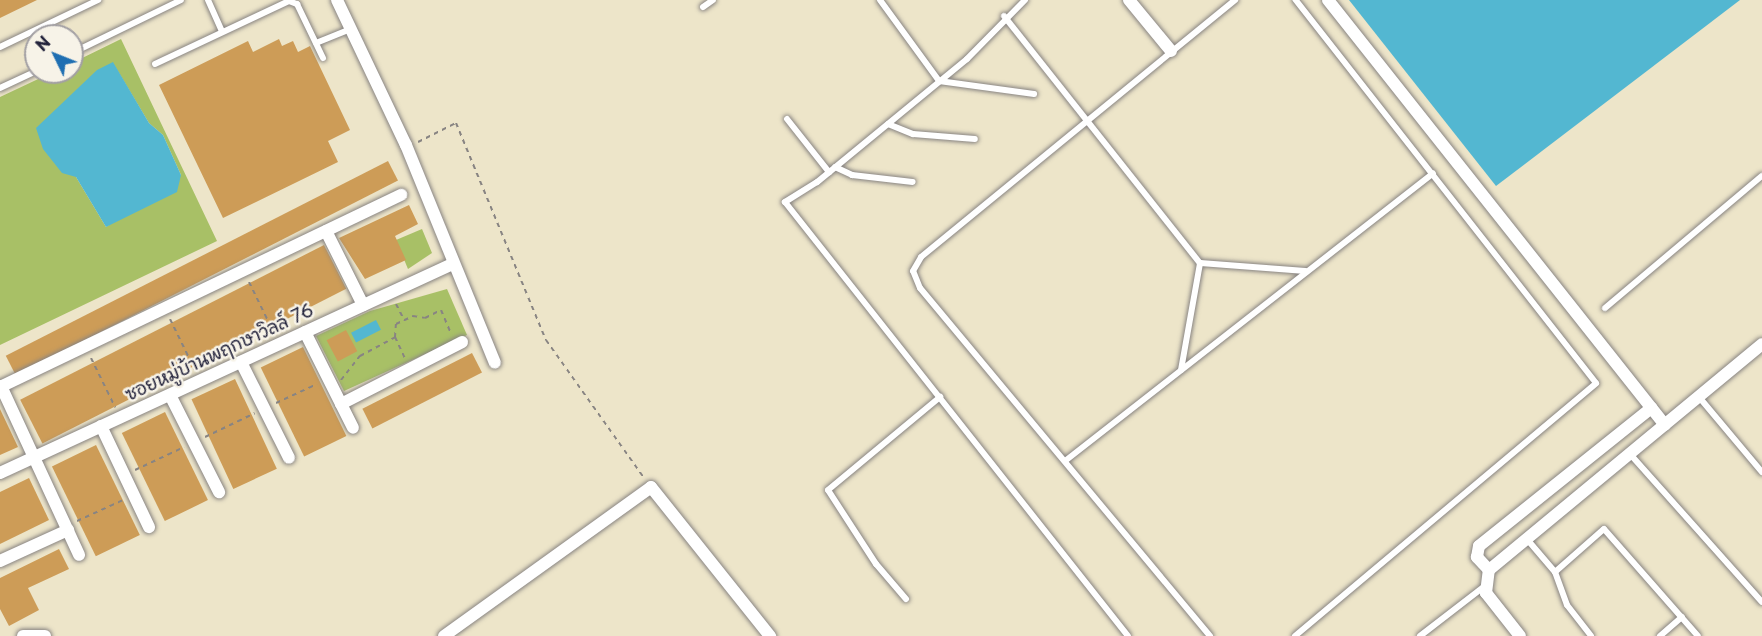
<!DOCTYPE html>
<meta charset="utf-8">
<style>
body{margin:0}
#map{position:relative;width:1762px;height:636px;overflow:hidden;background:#ede5c9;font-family:"Playpen Sans","Playpen Sans Thai",sans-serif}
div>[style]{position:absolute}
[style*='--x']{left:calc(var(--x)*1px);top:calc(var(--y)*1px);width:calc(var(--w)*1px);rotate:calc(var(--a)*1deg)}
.green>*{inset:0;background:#a8c066}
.water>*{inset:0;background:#53b7d1;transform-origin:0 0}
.building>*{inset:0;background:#cd9c57;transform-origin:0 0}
.path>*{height:2px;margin-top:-1px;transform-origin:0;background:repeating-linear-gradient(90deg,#888482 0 4.5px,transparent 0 9px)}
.roads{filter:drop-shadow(0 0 2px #888482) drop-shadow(0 0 2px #888482)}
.service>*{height:6px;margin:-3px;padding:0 3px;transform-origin:3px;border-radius:3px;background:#fff}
.minor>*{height:12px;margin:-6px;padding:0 6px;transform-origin:6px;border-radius:6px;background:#fff}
span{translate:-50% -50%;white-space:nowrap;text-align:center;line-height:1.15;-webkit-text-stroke:5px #f7f3e8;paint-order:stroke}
.street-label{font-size:18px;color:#22223b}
.north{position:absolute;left:24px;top:24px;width:60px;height:60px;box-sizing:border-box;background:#f7f3e8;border:2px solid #a29fa3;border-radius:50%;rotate:313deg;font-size:16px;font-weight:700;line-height:24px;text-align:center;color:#22223b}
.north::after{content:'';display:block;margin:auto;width:21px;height:27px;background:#1f6fb2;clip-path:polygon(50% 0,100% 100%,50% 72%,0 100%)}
</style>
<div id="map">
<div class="green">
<div style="clip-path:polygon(evenodd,121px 39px,217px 241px,0 345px,0 97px,53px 72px,72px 72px,72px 63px,121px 39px,113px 63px,149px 123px,163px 135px,181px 175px,106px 227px,76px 177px,113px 63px)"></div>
<div style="clip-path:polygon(422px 229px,432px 253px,408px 269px,396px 240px)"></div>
<div style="clip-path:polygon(447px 289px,467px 335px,344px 391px,316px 336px,370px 311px)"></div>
</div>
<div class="water">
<div style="clip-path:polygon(1349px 0,1740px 0,1496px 186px)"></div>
<div style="clip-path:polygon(113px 62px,149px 123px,163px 135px,181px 175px,177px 192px,106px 227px,76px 177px,62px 173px,43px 149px,36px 128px,97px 70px)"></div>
<div style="left:376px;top:320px;width:11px;height:28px;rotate:63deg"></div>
</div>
<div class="building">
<div style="clip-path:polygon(0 0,37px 0,0 18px)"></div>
<div style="clip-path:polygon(279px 39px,282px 46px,293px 41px,298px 52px,310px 46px,350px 130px,328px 141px,338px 162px,223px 218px,159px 85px,248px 41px,253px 52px)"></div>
<div style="left:388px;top:161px;width:22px;height:429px;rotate:63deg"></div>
<div style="clip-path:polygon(409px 205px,418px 224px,395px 236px,406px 260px,365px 279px,339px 238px)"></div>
<div style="left:324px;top:245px;width:49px;height:341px;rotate:63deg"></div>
<div style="left:346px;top:330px;width:24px;height:22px;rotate:62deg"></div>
<div style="left:303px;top:347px;width:99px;height:47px;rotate:64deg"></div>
<div style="left:472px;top:353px;width:22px;height:123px;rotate:63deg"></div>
<div style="left:235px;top:379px;width:99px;height:48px;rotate:65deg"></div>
<div style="clip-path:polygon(0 409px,18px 447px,0 455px)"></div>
<div style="left:165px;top:412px;width:98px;height:48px;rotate:64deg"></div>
<div style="left:96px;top:445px;width:100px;height:49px;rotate:64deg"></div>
<div style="clip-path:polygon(29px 478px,49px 520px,0 544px,0 492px)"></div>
<div style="clip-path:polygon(59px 549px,69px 569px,28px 588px,39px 610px,9px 626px,0 609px,0 578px)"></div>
</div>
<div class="path">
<div style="--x:418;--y:142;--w:42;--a:-26.6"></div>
<div style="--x:456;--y:123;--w:235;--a:67.5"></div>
<div style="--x:546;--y:340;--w:169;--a:54.6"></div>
<div style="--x:249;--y:282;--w:57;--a:63.9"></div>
<div style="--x:396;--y:304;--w:18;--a:63"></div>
<div style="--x:170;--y:319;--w:57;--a:63.9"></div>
<div style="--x:395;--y:337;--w:23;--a:65"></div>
<div style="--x:91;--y:358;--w:55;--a:63.9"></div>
<div style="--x:341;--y:380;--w:31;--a:-52"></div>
<div style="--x:360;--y:356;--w:40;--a:-28"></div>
<div style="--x:395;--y:337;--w:13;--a:-86"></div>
<div style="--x:396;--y:324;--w:19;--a:-25"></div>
<div style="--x:413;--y:316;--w:12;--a:9"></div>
<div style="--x:425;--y:318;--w:18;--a:-27"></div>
<div style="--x:441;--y:310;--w:25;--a:67"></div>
<div style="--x:276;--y:403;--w:45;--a:-24.9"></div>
<div style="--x:205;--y:437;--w:55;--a:-25.6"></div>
<div style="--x:135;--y:470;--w:54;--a:-25.1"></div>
<div style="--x:77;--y:521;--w:51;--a:-24.5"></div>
</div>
<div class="roads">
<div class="service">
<div style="--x:208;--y:0;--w:34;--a:66"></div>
<div style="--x:880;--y:0;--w:100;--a:53.9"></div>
<div style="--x:939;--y:81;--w:96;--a:7.8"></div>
<div style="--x:1025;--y:0;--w:83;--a:134.5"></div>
<div style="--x:967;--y:59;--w:194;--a:140.6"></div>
<div style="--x:817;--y:182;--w:38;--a:148"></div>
<div style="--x:785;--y:202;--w:553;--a:51.68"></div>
<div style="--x:703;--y:7;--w:12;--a:-35"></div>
<div style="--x:1004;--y:16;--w:315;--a:51.6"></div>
<div style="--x:1200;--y:263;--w:106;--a:4.3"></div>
<div style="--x:316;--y:43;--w:38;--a:-22"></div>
<div style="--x:0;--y:47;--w:109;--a:-25.6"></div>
<div style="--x:72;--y:53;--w:121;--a:-25.9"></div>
<div style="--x:155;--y:64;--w:148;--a:-25.2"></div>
<div style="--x:289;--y:1;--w:9;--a:21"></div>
<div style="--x:297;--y:4;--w:60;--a:64.3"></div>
<div style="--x:0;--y:88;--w:40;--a:-25"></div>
<div style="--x:787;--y:119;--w:68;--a:51.6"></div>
<div style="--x:888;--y:124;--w:27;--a:22"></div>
<div style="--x:913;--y:134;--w:62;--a:4.6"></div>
<div style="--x:835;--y:167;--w:19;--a:25"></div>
<div style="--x:852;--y:175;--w:61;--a:6.5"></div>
<div style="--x:1605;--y:308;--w:205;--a:-40.1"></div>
<div style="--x:1181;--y:370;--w:109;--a:-79.9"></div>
<div style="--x:1699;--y:397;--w:98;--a:50"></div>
<div style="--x:1630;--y:454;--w:198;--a:48.3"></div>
<div style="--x:1065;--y:461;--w:467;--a:-38"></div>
<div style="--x:1526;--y:538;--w:45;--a:49.5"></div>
<div style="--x:1555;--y:572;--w:35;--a:70"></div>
<div style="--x:1567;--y:605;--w:39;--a:52"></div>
<div style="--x:1555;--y:572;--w:65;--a:-41.3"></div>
<div style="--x:1604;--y:529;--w:142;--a:48.7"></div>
<div style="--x:906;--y:599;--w:46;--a:-130.6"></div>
<div style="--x:876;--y:564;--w:88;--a:-123"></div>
<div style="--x:828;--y:490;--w:146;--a:-39.7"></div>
<div style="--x:1210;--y:636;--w:453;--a:-129.8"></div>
<div style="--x:920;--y:288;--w:18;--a:-112"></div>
<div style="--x:913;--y:271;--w:16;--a:-60"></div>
<div style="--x:921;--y:257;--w:406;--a:-39.3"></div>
<div style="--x:1295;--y:636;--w:393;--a:-40"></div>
<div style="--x:1596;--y:383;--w:487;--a:-128.1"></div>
<div style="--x:1420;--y:636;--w:82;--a:-37.6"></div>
<div style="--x:1660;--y:636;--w:29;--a:-41"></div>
</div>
<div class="minor">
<div style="--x:337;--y:0;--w:161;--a:64.6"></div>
<div style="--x:406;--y:145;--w:235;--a:67.8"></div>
<div style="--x:1129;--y:0;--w:66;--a:50.5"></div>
<div style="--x:1328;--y:0;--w:542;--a:51.59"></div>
<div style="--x:326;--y:231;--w:83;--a:63.4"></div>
<div style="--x:305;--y:332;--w:107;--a:63.4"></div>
<div style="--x:241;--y:362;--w:107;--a:63.4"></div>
<div style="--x:1;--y:386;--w:186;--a:65.2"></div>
<div style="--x:0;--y:387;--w:445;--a:-25.6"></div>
<div style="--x:170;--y:395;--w:109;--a:63.2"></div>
<div style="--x:341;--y:404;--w:136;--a:-27.1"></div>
<div style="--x:101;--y:426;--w:112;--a:64.6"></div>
<div style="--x:0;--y:473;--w:499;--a:-24.8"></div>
<div style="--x:0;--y:561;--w:75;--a:-24.5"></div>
<div style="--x:1489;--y:570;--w:18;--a:-133"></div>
<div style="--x:1477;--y:557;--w:11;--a:-80"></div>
<div style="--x:1479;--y:546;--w:221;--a:-38.7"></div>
<div style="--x:23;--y:636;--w:22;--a:0"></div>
<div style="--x:444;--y:636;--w:255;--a:-35.7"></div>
<div style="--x:651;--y:487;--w:191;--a:51.4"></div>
<div style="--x:1520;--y:636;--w:55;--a:-128.3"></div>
<div style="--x:1486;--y:593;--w:23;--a:-83"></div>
<div style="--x:1489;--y:570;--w:354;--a:-39.6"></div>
</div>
</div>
<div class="street-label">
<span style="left:219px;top:352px;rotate:-25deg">ซอยหมู่บ้านพฤกษาวิลล์ 76</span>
</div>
<div class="north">N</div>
</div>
